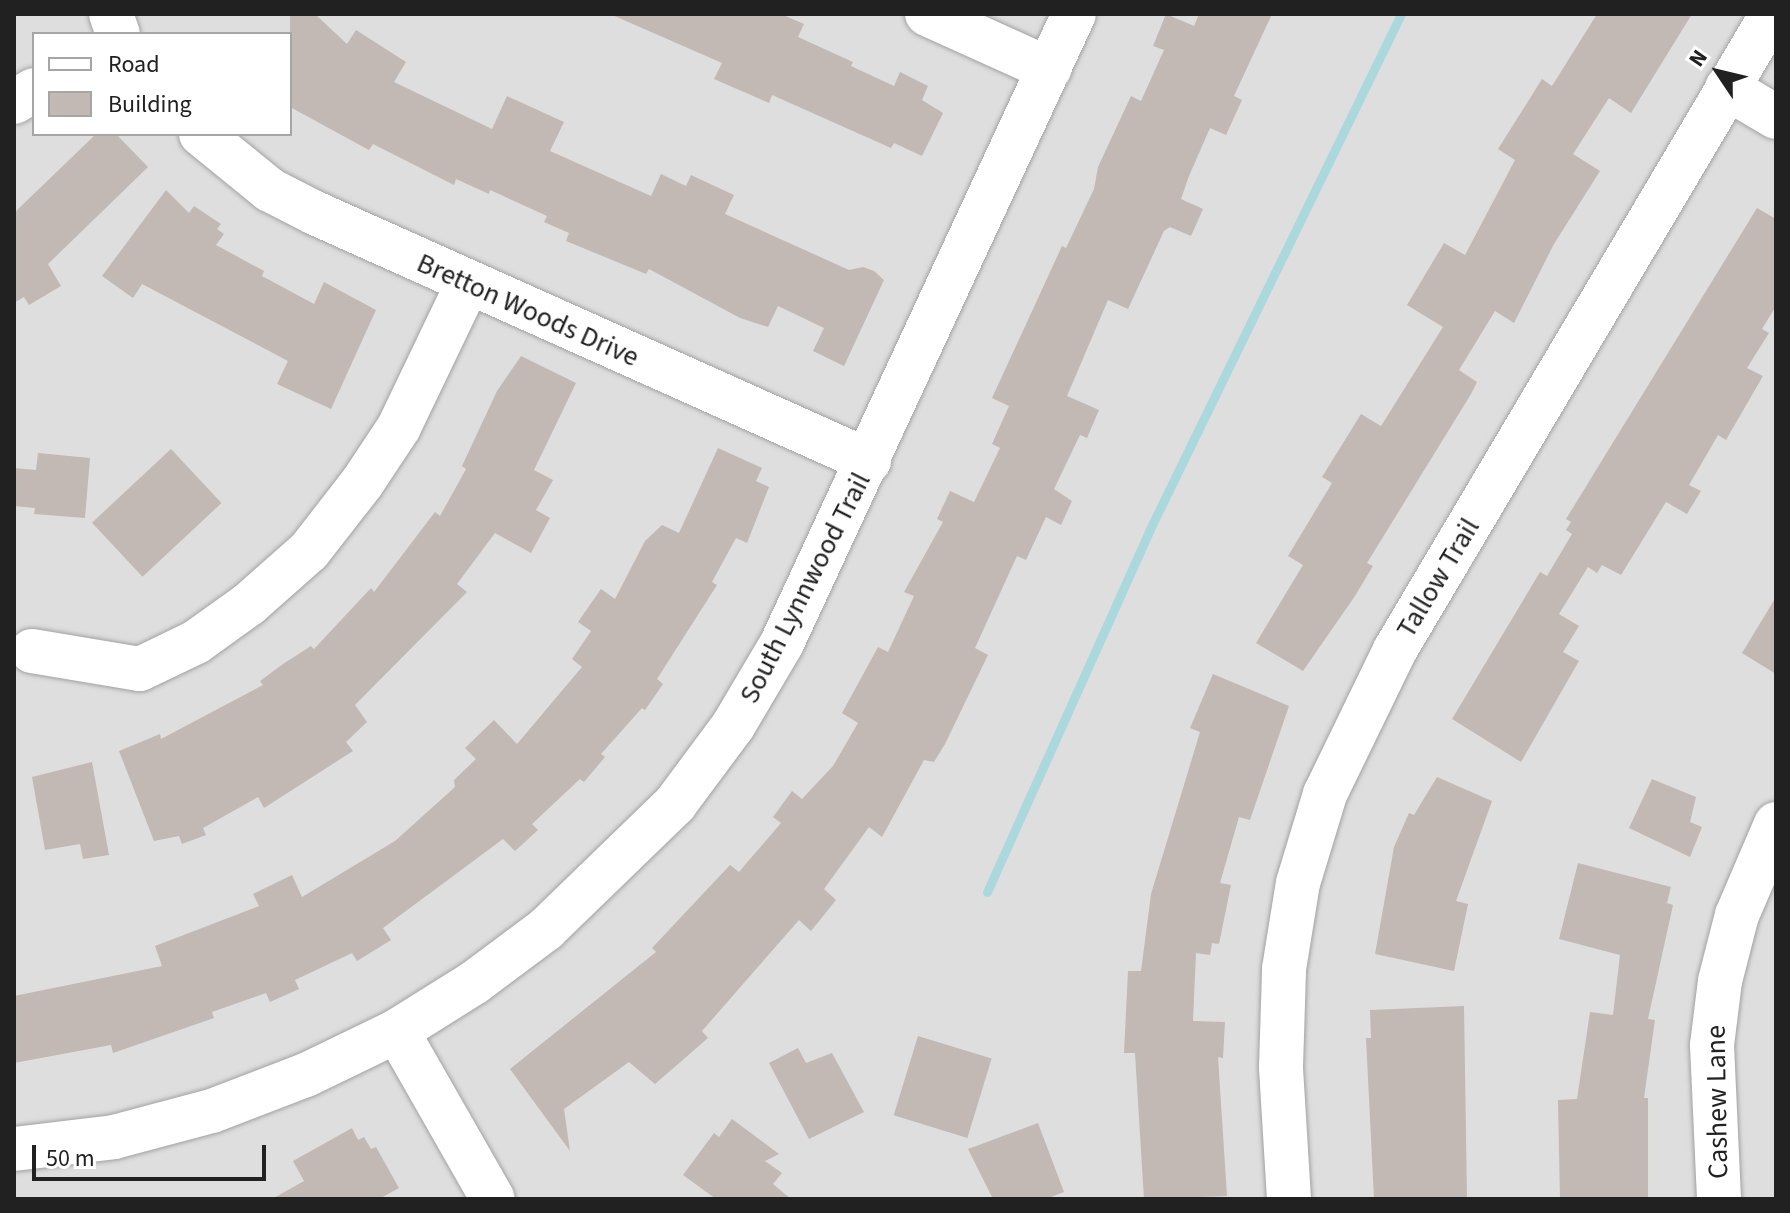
<!DOCTYPE html>
<style>
body{margin:0}
#map{position:relative;width:1790px;height:1213px;overflow:hidden;background:#f1ede8;font-family:"Source Sans 3",sans-serif}
div>[style]{position:absolute}
[style*='--x']{left:calc(var(--x)*1px);top:calc(var(--y)*1px);width:calc(var(--w)*1px);rotate:calc(var(--a)*1deg)}
.residential>*{inset:0;background:#dfdede}
.stream>*{height:9px;margin:-4.5px;padding:0 4.5px;transform-origin:4.5px;border-radius:4.5px;background:#aad8dd}
.building>*{inset:0;background:#c2b8b4;transform-origin:0 0}
.roads{filter:drop-shadow(0 0 2px #a2a2a2) drop-shadow(0 0 2px #a2a2a2)}
.minor>*{height:44px;margin:-22px;padding:0 22px;transform-origin:22px;border-radius:22px;background:#fff}
span{translate:-50% -50%;white-space:nowrap;text-align:center;line-height:1.15;-webkit-text-stroke:7px #fff;paint-order:stroke}
.street-label{font-size:28px;color:#212121}
.frame{position:absolute;inset:0;border:16px solid #212121;pointer-events:none}
.legend{position:absolute;left:32px;top:32px;width:260px;height:104px;box-sizing:border-box;background:#fff;border:2px solid #a6a6a6;margin:0;padding:10px 14px;list-style:none;font-size:24px;color:#212121}
.legend li{display:flex;align-items:center;gap:16px;height:40px}
.legend b{width:40px;border:2px solid #a6a6a6}
.north{position:absolute;left:1678px;top:32px;width:80px;height:80px;-webkit-text-stroke:6px #fff;paint-order:stroke;rotate:305deg;font-size:22px;font-weight:700;line-height:32px;text-align:center;color:#212121}
.north::after{content:'';display:block;margin:auto;width:28px;height:36px;background:#212121;clip-path:polygon(50% 0,100% 100%,50% 72%,0 100%)}
.scale{position:absolute;left:32px;top:1145px;width:234px;height:36px;box-sizing:border-box;border:4px solid #212121;border-top:0;padding-left:10px;font-size:24px;line-height:28px;white-space:nowrap;color:#212121;-webkit-text-stroke:6px #fff;paint-order:stroke}
</style>
<div id="map">
<div class="residential">
<div style="clip-path:polygon(evenodd,14px 14px,1776px 14px,1776px 1199px,14px 1199px,14px 14px,34px 34px,290px 34px,290px 134px,34px 134px,34px 34px)"></div>
</div>
<div class="stream">
<div style="--x:987;--y:892;--w:396;--a:-65.8"></div>
<div style="--x:1149;--y:531;--w:575;--a:-64.01"></div>
</div>
<div class="building">
<div style="clip-path:polygon(290px 14px,315px 14px,347px 44px,356px 30px,406px 62px,394px 82px,492px 129px,507px 96px,564px 122px,550px 151px,651px 196px,661px 174px,686px 186px,691px 175px,734px 195px,725px 214px,849px 270px,863px 267px,874px 271px,884px 280px,844px 366px,813px 351px,824px 328px,778px 306px,768px 327px,740px 318px,649px 269px,646px 274px,566px 241px,569px 233px,544px 222px,547px 216px,490px 190px,489px 194px,456px 179px,454px 185px,373px 144px,369px 150px,290px 107px)"></div>
<div style="clip-path:polygon(610px 14px,781px 14px,804px 24px,798px 37px,853px 62px,851px 66px,894px 86px,900px 72px,928px 86px,922px 100px,943px 113px,922px 156px,894px 143px,891px 148px,772px 95px,769px 103px,714px 79px,722px 63px)"></div>
<div style="clip-path:polygon(1166px 14px,1194px 26px,1199px 14px,1272px 14px,1234px 96px,1242px 100px,1226px 135px,1210px 128px,1189px 176px,1181px 199px,1203px 209px,1191px 236px,1170px 227px,1164px 231px,1128px 309px,1108px 300px,1067px 396px,1099px 410px,1087px 438px,1080px 435px,1054px 489px,1072px 501px,1061px 525px,1046px 517px,1026px 560px,1017px 556px,975px 648px,988px 655px,945px 744px,934px 762px,924px 760px,882px 837px,869px 827px,824px 889px,836px 900px,811px 931px,799px 920px,702px 1031px,708px 1038px,655px 1084px,629px 1062px,564px 1109px,570px 1151px,510px 1069px,656px 952px,652px 948px,730px 865px,739px 872px,781px 823px,773px 817px,792px 791px,802px 799px,833px 766px,858px 723px,842px 713px,878px 647px,888px 652px,914px 596px,904px 592px,943px 522px,937px 519px,950px 491px,974px 502px,1000px 448px,992px 444px,1009px 406px,992px 398px,1062px 246px,1066px 248px,1094px 189px,1098px 167px,1131px 96px,1141px 101px,1164px 50px,1153px 46px)"></div>
<div style="clip-path:polygon(1597px 14px,1692px 14px,1631px 113px,1609px 98px,1573px 154px,1600px 171px,1554px 244px,1514px 323px,1495px 311px,1459px 370px,1477px 382px,1471px 394px,1367px 563px,1373px 566px,1355px 596px,1303px 671px,1256px 643px,1303px 565px,1288px 556px,1332px 483px,1322px 477px,1361px 414px,1381px 426px,1443px 327px,1407px 305px,1444px 243px,1465px 255px,1515px 160px,1498px 149px,1542px 79px,1552px 86px)"></div>
<div style="clip-path:polygon(96px 134px,116px 134px,148px 167px,48px 264px,61px 286px,29px 305px,24px 297px,14px 303px,14px 213px)"></div>
<div style="clip-path:polygon(166px 190px,189px 213px,194px 206px,221px 224px,217px 229px,224px 234px,216px 245px,264px 271px,262px 276px,314px 304px,324px 282px,376px 310px,331px 409px,277px 384px,288px 361px,142px 284px,133px 298px,102px 276px)"></div>
<div style="clip-path:polygon(1757px 208px,1776px 219px,1776px 306px,1762px 329px,1769px 333px,1747px 368px,1763px 376px,1726px 440px,1718px 435px,1689px 485px,1701px 491px,1687px 514px,1666px 502px,1621px 575px,1602px 565px,1597px 573px,1588px 567px,1559px 614px,1579px 626px,1563px 652px,1579px 661px,1521px 762px,1452px 719px,1540px 572px,1547px 576px,1572px 534px,1566px 530px,1571px 522px,1566px 519px)"></div>
<div style="clip-path:polygon(521px 356px,576px 383px,534px 470px,553px 480px,536px 510px,550px 518px,531px 553px,495px 533px,457px 584px,467px 592px,355px 705px,367px 722px,346px 742px,353px 751px,264px 808px,258px 797px,203px 828px,206px 835px,182px 844px,179px 836px,154px 841px,119px 751px,160px 734px,161px 739px,263px 685px,260px 681px,283px 664px,311px 646px,314px 649px,371px 588px,374px 592px,435px 512px,440px 516px,466px 469px,462px 466px,497px 391px)"></div>
<div style="clip-path:polygon(718px 448px,762px 468px,756px 481px,769px 487px,747px 543px,736px 538px,712px 582px,717px 585px,657px 679px,663px 684px,645px 710px,642px 708px,601px 754px,605px 757px,584px 782px,580px 779px,532px 824px,538px 830px,515px 851px,503px 839px,383px 928px,391px 940px,357px 961px,352px 953px,295px 980px,299px 989px,270px 1002px,266px 993px,212px 1012px,214px 1018px,113px 1053px,111px 1045px,14px 1063px,14px 996px,162px 966px,155px 946px,259px 906px,253px 894px,292px 875px,302px 897px,395px 841px,455px 787px,454px 780px,476px 759px,465px 748px,494px 720px,517px 744px,582px 667px,572px 659px,591px 631px,578px 622px,601px 589px,615px 599px,645px 541px,662px 525px,679px 533px)"></div>
<div style="left:171px;top:449px;width:74px;height:108px;rotate:47deg"></div>
<div style="clip-path:polygon(38px 453px,90px 458px,85px 518px,34px 514px,35px 508px,14px 506px,14px 468px,36px 470px)"></div>
<div style="clip-path:polygon(1776px 597px,1776px 674px,1742px 653px)"></div>
<div style="clip-path:polygon(1213px 674px,1289px 706px,1250px 820px,1239px 817px,1220px 883px,1231px 885px,1219px 944px,1212px 943px,1210px 955px,1196px 953px,1193px 1021px,1225px 1022px,1223px 1058px,1218px 1057px,1227px 1196px,1144px 1199px,1135px 1053px,1124px 1053px,1128px 971px,1141px 971px,1151px 894px,1200px 732px,1190px 728px)"></div>
<div style="clip-path:polygon(92px 762px,109px 855px,83px 859px,80px 844px,45px 850px,32px 777px)"></div>
<div style="clip-path:polygon(1437px 777px,1492px 801px,1456px 901px,1468px 904px,1454px 971px,1375px 954px,1394px 847px,1409px 813px,1414px 815px)"></div>
<div style="clip-path:polygon(1652px 779px,1696px 797px,1690px 822px,1702px 827px,1690px 857px,1629px 828px)"></div>
<div style="clip-path:polygon(1578px 863px,1671px 887px,1667px 903px,1673px 905px,1648px 1019px,1655px 1020px,1644px 1098px,1648px 1098px,1648px 1199px,1560px 1199px,1558px 1100px,1577px 1099px,1590px 1012px,1613px 1015px,1620px 955px,1559px 939px)"></div>
<div style="clip-path:polygon(1464px 1006px,1467px 1199px,1374px 1199px,1366px 1038px,1371px 1038px,1370px 1010px)"></div>
<div style="left:918px;top:1036px;width:77px;height:83px;rotate:17deg"></div>
<div style="clip-path:polygon(798px 1048px,806px 1063px,832px 1053px,864px 1112px,809px 1139px,769px 1063px)"></div>
<div style="clip-path:polygon(732px 1119px,779px 1154px,765px 1161px,782px 1173px,773px 1184px,791px 1199px,716px 1199px,683px 1175px,714px 1133px,719px 1137px)"></div>
<div style="clip-path:polygon(1038px 1123px,1064px 1192px,1046px 1199px,993px 1199px,968px 1149px)"></div>
<div style="clip-path:polygon(352px 1128px,358px 1140px,364px 1137px,371px 1149px,376px 1147px,399px 1188px,379px 1199px,272px 1199px,304px 1181px,293px 1161px)"></div>
</div>
<div class="roads">
<div class="minor">
<div style="--x:111;--y:14;--w:21;--a:71"></div>
<div style="--x:927;--y:14;--w:134;--a:24.3"></div>
<div style="--x:1727;--y:88;--w:57;--a:30.6"></div>
<div style="--x:14;--y:102;--w:23;--a:-31"></div>
<div style="--x:201;--y:134;--w:89;--a:39.1"></div>
<div style="--x:270;--y:190;--w:51;--a:27.1"></div>
<div style="--x:315;--y:213;--w:607;--a:24.12"></div>
<div style="--x:32;--y:651;--w:109;--a:9.5"></div>
<div style="--x:140;--y:669;--w:62;--a:-25.7"></div>
<div style="--x:196;--y:642;--w:65;--a:-35.6"></div>
<div style="--x:249;--y:604;--w:80;--a:-41.5"></div>
<div style="--x:309;--y:551;--w:86;--a:-52.1"></div>
<div style="--x:362;--y:483;--w:67;--a:-56.5"></div>
<div style="--x:399;--y:427;--w:157;--a:-64.4"></div>
<div style="--x:397;--y:1031;--w:193;--a:60.3"></div>
<div style="--x:14;--y:1149;--w:101;--a:-6.8"></div>
<div style="--x:114;--y:1137;--w:101;--a:-14.9"></div>
<div style="--x:212;--y:1111;--w:101;--a:-21"></div>
<div style="--x:306;--y:1075;--w:101;--a:-25.8"></div>
<div style="--x:397;--y:1031;--w:92;--a:-32.1"></div>
<div style="--x:475;--y:982;--w:89;--a:-36.7"></div>
<div style="--x:546;--y:929;--w:180;--a:-44.1"></div>
<div style="--x:675;--y:804;--w:97;--a:-53.4"></div>
<div style="--x:733;--y:726;--w:96;--a:-59.4"></div>
<div style="--x:782;--y:643;--w:693;--a:-65.1"></div>
<div style="--x:1289;--y:1199;--w:132;--a:-93.5"></div>
<div style="--x:1281;--y:1067;--w:98;--a:-88.2"></div>
<div style="--x:1284;--y:969;--w:87;--a:-80.8"></div>
<div style="--x:1298;--y:883;--w:93;--a:-73.1"></div>
<div style="--x:1325;--y:794;--w:160;--a:-64.1"></div>
<div style="--x:1395;--y:650;--w:739;--a:-59.34"></div>
<div style="--x:1719;--y:1199;--w:154;--a:-92.6"></div>
<div style="--x:1712;--y:1045;--w:64;--a:-82.9"></div>
<div style="--x:1720;--y:981;--w:68;--a:-75.6"></div>
<div style="--x:1737;--y:915;--w:99;--a:-66.8"></div>
</div>
</div>
<div class="street-label">
<span style="left:528px;top:310px;rotate:24deg">Bretton Woods Drive</span>
<span style="left:1438px;top:578px;rotate:-59deg">Tallow Trail</span>
<span style="left:805px;top:588px;rotate:-63deg">South Lynnwood Trail</span>
<span style="left:1717px;top:1102px;rotate:-91deg">Cashew Lane</span>
</div>
<div class="frame"></div>
<ul class="legend">
<li><b style="height:10px;background:#fff"></b>Road</li>
<li><b style="height:22px;background:#c2b8b4"></b>Building</li>
</ul>
<div class="north">N</div>
<div class="scale">50 m</div>
</div>
